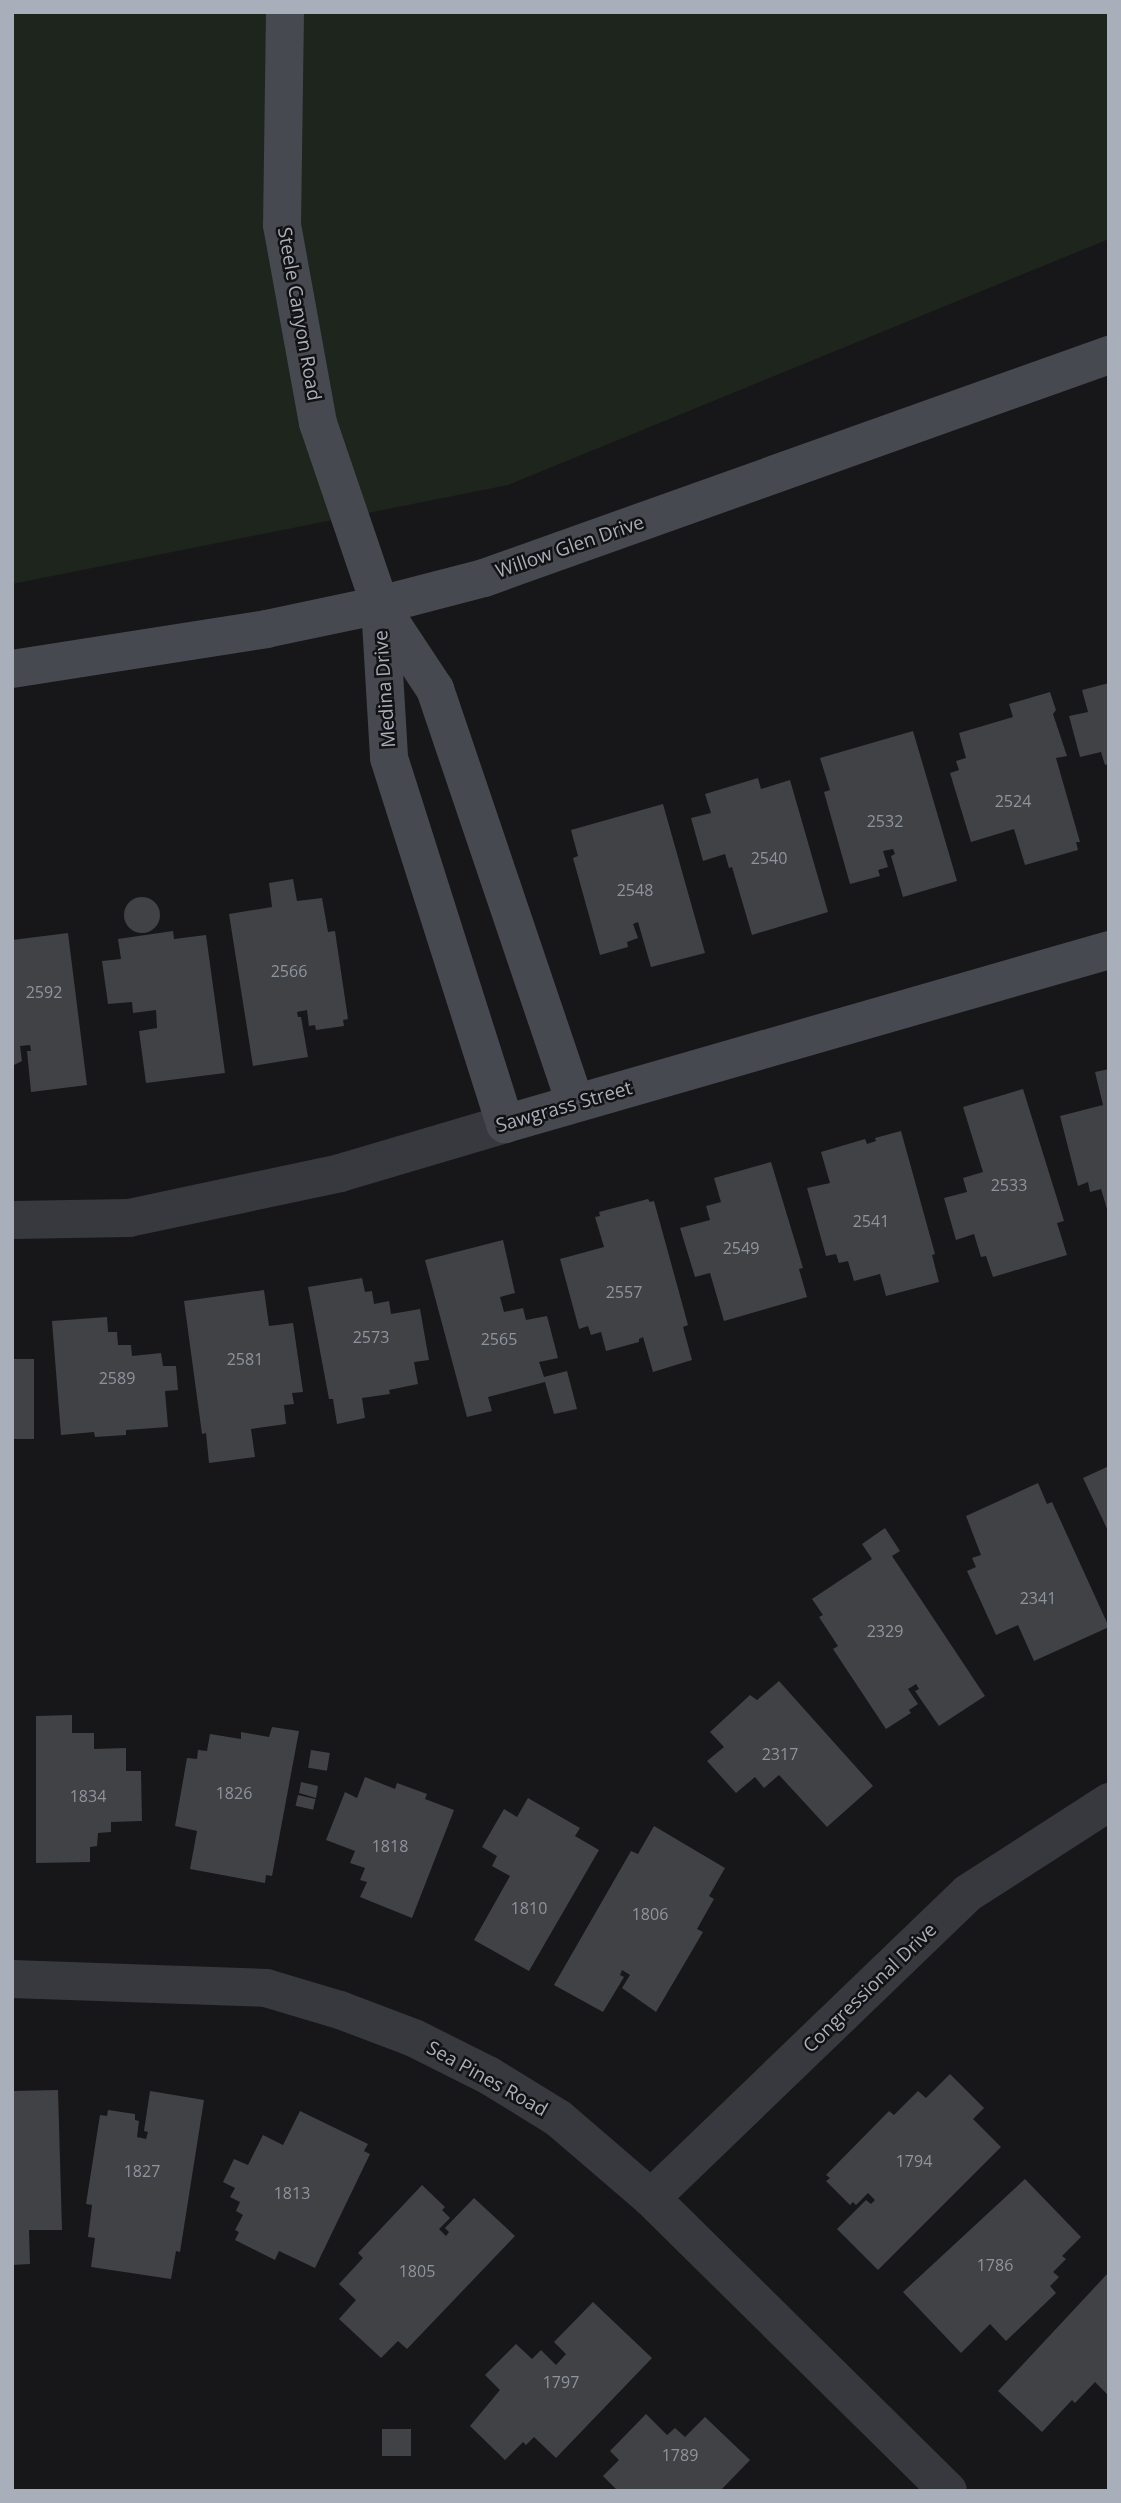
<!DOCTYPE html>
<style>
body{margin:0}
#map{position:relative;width:1121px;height:2503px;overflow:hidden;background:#171719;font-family:"Open Sans",sans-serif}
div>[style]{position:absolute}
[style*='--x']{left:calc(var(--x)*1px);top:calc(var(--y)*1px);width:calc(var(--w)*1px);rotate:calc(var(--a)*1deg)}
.green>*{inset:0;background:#1d251d}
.building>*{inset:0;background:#414246;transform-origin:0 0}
.round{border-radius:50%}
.street>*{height:38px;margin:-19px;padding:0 19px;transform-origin:19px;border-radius:19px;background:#38393e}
.secondary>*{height:38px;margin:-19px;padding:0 19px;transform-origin:19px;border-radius:19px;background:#46494f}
span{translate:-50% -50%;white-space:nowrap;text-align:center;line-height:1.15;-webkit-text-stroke:5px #121214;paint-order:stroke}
.number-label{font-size:16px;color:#8e949d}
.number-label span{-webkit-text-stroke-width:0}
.street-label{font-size:19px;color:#a8afba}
.frame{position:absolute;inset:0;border:14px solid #a8afba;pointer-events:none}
</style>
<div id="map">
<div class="green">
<div style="clip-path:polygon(12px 12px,1109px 12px,1109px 239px,508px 485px,12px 584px)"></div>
</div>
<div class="building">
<div style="clip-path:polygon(1109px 683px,1109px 764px,1105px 765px,1101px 752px,1080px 757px,1069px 716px,1088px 712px,1082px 690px)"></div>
<div style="clip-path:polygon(1050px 692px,1056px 710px,1053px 714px,1067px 756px,1056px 758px,1080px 842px,1076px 842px,1078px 850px,1025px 865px,1014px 829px,971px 842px,950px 773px,959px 770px,956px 761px,966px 758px,959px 733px,1013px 717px,1009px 704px)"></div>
<div style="clip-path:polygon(913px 731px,957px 881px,903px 897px,891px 856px,895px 854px,893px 849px,883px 851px,888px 867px,878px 870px,880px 876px,850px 884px,824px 792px,830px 790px,820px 758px)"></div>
<div style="clip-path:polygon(758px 778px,761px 789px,790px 780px,828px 912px,752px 935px,732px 867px,729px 868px,725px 854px,703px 861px,691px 818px,711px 813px,705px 794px)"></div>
<div style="clip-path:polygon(663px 804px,705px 953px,651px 967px,638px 922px,633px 924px,638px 938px,627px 942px,628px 947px,600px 955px,573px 858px,578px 856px,571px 830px)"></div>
<div style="clip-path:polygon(293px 879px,297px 901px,322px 898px,328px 932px,335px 931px,348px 1019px,343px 1020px,344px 1026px,316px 1030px,315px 1025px,309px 1026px,307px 1010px,297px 1012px,298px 1017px,301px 1017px,308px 1057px,253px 1066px,229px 914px,272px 907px,269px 883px)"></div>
<div class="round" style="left:124px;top:897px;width:36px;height:36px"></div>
<div style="clip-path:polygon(173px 931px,174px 939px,206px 935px,225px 1073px,146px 1083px,139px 1031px,157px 1028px,156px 1010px,133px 1013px,132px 1002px,108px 1004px,102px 961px,121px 959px,118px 939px)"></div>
<div style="clip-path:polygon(68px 933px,87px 1085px,31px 1092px,27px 1051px,31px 1051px,30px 1045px,20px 1046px,22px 1061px,12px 1066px,12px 940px)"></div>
<div style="clip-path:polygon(1109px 1069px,1109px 1209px,1107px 1209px,1101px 1189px,1090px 1192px,1088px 1182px,1078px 1186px,1060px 1116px,1103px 1105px,1095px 1072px)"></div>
<div style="clip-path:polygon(1023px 1089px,1064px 1221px,1057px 1223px,1067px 1255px,993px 1277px,986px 1256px,981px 1257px,974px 1234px,956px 1240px,944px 1198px,967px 1192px,963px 1178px,983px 1172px,963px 1107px)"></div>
<div style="clip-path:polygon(901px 1131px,935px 1254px,932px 1255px,939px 1282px,886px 1296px,880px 1274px,854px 1281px,848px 1261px,839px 1263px,836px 1254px,826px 1256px,807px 1188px,830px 1183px,821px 1152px,865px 1139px,867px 1144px,876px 1141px,875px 1138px)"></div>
<div style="clip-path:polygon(771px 1162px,803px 1268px,799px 1269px,807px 1297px,724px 1321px,710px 1273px,695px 1277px,680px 1228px,710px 1220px,706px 1206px,721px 1202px,714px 1178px)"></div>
<div style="clip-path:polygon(648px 1199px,650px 1202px,654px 1201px,688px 1325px,683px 1327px,692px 1360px,653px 1372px,643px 1337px,639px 1339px,639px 1342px,606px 1351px,601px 1332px,591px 1335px,588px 1326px,579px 1329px,560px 1259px,604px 1247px,595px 1217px,600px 1216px,599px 1212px)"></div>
<div style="clip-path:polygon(503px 1240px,515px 1293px,500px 1297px,504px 1312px,523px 1308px,526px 1320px,547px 1316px,558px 1358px,539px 1362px,544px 1377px,567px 1371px,577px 1409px,554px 1414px,545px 1382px,488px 1397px,492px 1411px,467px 1417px,425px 1260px)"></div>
<div style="clip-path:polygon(362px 1278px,365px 1292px,372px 1291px,374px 1304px,389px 1301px,391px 1314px,420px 1309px,429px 1360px,414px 1362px,418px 1384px,389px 1390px,390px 1394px,362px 1398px,365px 1418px,337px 1424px,333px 1399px,329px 1399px,308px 1287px)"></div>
<div style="clip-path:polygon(264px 1290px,269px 1326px,293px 1323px,303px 1392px,292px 1393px,294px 1404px,284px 1405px,286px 1424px,251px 1429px,255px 1457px,209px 1463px,206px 1433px,202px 1434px,184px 1301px)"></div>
<div style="clip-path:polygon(107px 1317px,108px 1332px,117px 1332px,118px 1345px,131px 1345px,132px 1356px,161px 1353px,163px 1366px,176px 1366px,178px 1390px,165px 1391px,168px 1427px,126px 1430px,126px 1435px,95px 1437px,94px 1432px,61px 1435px,52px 1321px)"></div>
<div style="left:34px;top:1359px;width:80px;height:22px;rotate:90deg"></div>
<div style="clip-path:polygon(1109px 1466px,1109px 1533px,1083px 1478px)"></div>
<div style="clip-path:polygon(1038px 1483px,1047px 1504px,1052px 1502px,1109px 1627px,1034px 1661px,1018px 1625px,996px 1635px,967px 1571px,976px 1567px,972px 1558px,981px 1555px,966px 1516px)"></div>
<div style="clip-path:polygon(885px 1528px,900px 1551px,892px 1556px,985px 1696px,939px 1726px,915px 1691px,919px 1689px,916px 1684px,908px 1689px,918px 1704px,909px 1710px,911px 1713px,886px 1729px,833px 1649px,838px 1646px,819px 1617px,823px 1615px,812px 1599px,872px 1559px,862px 1544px)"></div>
<div style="clip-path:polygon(779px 1681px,873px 1786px,827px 1827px,779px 1775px,764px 1788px,755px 1777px,736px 1793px,707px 1761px,724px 1747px,710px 1732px,750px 1695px,757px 1700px)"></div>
<div style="clip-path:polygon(72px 1715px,72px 1733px,94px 1733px,94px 1749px,126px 1748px,126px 1771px,141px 1771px,142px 1821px,111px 1822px,111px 1832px,98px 1833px,97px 1846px,90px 1847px,90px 1862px,36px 1863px,36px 1716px)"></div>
<div style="clip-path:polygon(272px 1727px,299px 1731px,272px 1876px,266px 1875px,265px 1883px,190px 1869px,197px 1831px,175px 1826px,187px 1758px,197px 1759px,198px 1750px,207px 1751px,210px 1734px,241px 1739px,241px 1732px,269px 1737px)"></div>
<div style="left:311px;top:1750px;width:19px;height:18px;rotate:9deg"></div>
<div style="clip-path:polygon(365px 1777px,395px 1789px,397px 1783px,427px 1794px,425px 1799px,454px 1810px,412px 1918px,360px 1897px,367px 1882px,360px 1880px,365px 1868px,350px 1863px,355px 1851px,326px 1840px,345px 1792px,357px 1798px)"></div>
<div style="clip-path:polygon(301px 1782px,318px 1786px,316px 1798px,299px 1793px)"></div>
<div style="left:298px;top:1795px;width:18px;height:11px;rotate:13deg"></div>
<div style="clip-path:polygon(528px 1798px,580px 1828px,575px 1836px,599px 1850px,529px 1971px,474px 1940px,510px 1876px,492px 1866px,497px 1856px,482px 1847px,504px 1809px,517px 1817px)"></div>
<div style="clip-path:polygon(654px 1826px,725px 1868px,709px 1896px,714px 1899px,697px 1929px,703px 1932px,656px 2012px,622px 1988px,630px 1975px,622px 1970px,620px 1975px,624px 1977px,603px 2012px,554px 1985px,631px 1851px,638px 1854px)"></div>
<div style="clip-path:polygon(950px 2074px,984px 2108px,973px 2119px,1001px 2147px,878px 2270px,837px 2229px,866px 2200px,871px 2204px,875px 2200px,868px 2193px,856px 2205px,853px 2202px,850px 2205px,826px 2181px,830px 2178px,826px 2175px,889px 2111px,894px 2115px,918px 2091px,926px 2098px)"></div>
<div style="clip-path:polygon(58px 2090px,62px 2230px,29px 2230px,30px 2264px,12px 2265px,12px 2091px)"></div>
<div style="clip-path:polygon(150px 2091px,204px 2100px,180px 2252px,176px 2251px,171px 2279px,91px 2267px,95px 2238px,88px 2237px,92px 2205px,86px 2204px,100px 2115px,107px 2116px,108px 2110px,135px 2114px,135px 2120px,139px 2121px,137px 2137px,146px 2139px,148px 2132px,144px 2131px)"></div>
<div style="clip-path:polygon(300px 2111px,368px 2144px,364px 2151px,370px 2154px,315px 2268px,279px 2251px,275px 2260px,235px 2240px,239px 2232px,235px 2230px,243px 2215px,236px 2211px,240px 2202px,230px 2197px,235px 2188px,223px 2182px,234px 2159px,248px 2165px,263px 2135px,283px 2145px)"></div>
<div style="clip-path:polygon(1025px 2179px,1081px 2237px,1062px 2256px,1066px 2259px,1053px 2272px,1059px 2277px,1050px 2286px,1056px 2293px,1006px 2341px,990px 2324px,961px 2353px,903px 2292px)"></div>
<div style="clip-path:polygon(422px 2185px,445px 2207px,442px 2210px,450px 2218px,439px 2229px,446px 2236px,449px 2232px,445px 2228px,474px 2198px,515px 2236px,407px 2349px,398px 2341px,381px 2358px,339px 2319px,356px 2300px,339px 2284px,363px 2258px,358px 2253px)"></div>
<div style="clip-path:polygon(1109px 2272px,1109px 2396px,1095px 2382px,1075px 2403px,1072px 2400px,1042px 2432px,998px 2391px)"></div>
<div style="clip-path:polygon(593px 2302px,652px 2358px,556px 2458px,534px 2437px,526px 2445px,523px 2442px,505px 2460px,470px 2426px,500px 2390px,485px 2375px,516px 2344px,532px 2359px,541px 2350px,556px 2365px,566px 2354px,554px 2342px)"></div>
<div style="clip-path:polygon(646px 2414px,667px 2435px,675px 2428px,685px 2437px,705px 2417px,750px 2460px,720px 2491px,618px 2491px,603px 2476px,619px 2460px,610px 2451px)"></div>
<div style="left:382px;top:2429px;width:29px;height:27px"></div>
</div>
<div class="street">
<div style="--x:12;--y:1220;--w:117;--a:-1"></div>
<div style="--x:129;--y:1218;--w:216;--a:-12"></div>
<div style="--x:340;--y:1173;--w:172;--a:-16.5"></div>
<div style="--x:12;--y:1979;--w:254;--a:2"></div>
<div style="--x:266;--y:1988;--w:77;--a:16.6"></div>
<div style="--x:340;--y:2010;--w:79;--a:20.7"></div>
<div style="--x:414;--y:2038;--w:83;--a:26.6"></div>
<div style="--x:488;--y:2075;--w:82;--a:31.6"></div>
<div style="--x:558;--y:2118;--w:123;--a:40.7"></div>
<div style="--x:651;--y:2198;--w:417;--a:44.6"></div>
<div style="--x:651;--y:2198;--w:440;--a:-43.9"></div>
<div style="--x:968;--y:1893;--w:168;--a:-32.8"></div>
</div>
<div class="secondary">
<div style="--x:285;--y:12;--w:213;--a:90.8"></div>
<div style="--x:282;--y:225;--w:201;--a:79.7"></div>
<div style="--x:318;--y:423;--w:192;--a:71.2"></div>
<div style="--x:380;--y:605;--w:153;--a:86.6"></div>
<div style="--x:389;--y:758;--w:384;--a:72.4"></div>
<div style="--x:505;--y:1124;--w:629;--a:-16.07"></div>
<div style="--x:380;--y:606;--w:100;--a:56.5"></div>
<div style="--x:435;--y:689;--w:437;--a:71.3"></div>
<div style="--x:12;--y:669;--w:257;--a:-8.9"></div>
<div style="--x:266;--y:629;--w:116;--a:-11.9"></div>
<div style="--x:380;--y:605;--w:107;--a:-14.6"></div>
<div style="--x:484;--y:578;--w:664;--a:-19.64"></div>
</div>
<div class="number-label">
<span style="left:1013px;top:801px">2524</span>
<span style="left:885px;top:821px">2532</span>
<span style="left:769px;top:858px">2540</span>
<span style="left:635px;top:890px">2548</span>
<span style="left:289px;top:971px">2566</span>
<span style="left:44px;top:992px">2592</span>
<span style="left:1009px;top:1185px">2533</span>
<span style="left:871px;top:1221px">2541</span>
<span style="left:741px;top:1248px">2549</span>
<span style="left:624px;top:1292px">2557</span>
<span style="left:371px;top:1337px">2573</span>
<span style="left:499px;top:1339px">2565</span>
<span style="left:245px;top:1359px">2581</span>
<span style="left:117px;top:1378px">2589</span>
<span style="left:1038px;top:1598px">2341</span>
<span style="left:885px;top:1631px">2329</span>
<span style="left:780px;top:1754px">2317</span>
<span style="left:234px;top:1793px">1826</span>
<span style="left:88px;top:1796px">1834</span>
<span style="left:390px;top:1846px">1818</span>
<span style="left:529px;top:1908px">1810</span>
<span style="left:650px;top:1914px">1806</span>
<span style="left:914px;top:2161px">1794</span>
<span style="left:142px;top:2171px">1827</span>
<span style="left:292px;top:2193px">1813</span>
<span style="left:995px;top:2265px">1786</span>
<span style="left:417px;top:2271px">1805</span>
<span style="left:561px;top:2382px">1797</span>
<span style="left:680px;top:2455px">1789</span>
</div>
<div class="street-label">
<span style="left:299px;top:314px;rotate:80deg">Steele Canyon Road</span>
<span style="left:570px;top:547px;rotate:-19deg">Willow Glen Drive</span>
<span style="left:385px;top:689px;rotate:-94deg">Medina Drive</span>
<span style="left:564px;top:1107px;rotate:-16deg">Sawgrass Street</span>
<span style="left:870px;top:1988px;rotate:-44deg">Congressional Drive</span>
<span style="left:487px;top:2079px;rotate:29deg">Sea Pines Road</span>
</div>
<div class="frame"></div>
</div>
